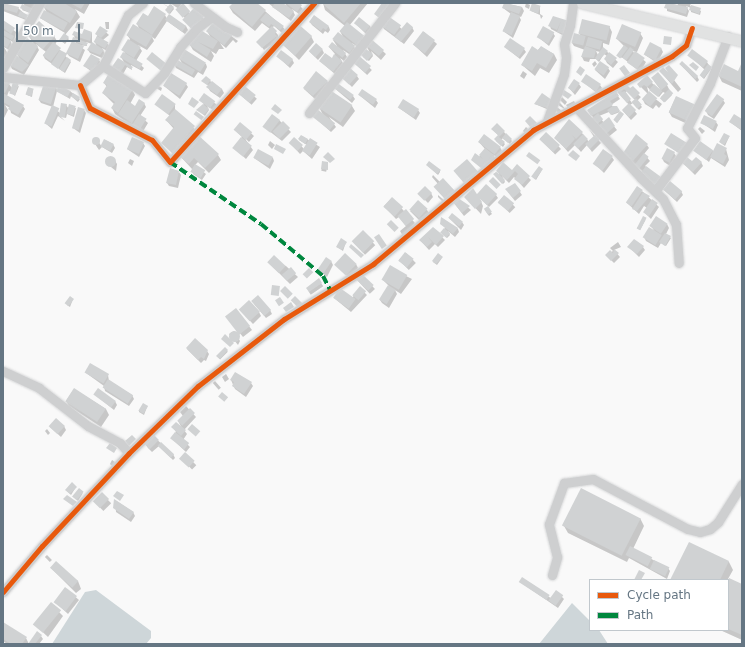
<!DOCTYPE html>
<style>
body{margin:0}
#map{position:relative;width:745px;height:647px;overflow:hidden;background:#f9f9f9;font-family:"DejaVu Sans",sans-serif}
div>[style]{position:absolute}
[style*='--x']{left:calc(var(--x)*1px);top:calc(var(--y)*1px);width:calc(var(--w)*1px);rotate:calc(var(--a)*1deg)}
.water>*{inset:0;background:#ced6d9}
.shadow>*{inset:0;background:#0003;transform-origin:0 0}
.building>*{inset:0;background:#d0d2d3;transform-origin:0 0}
.round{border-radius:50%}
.roads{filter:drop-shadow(0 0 1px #d5d6d7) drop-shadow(0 0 1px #d5d6d7)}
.minor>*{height:9px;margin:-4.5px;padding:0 4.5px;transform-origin:4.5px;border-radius:4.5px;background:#cecfd0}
.major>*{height:11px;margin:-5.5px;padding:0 5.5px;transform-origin:5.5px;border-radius:5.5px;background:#e1e2e2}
.quiet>*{height:4px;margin-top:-2px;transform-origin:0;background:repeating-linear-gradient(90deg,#00873e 0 8px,transparent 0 12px)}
.cycleway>*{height:5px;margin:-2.5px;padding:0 2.5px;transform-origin:2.5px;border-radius:2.5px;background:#e8590c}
span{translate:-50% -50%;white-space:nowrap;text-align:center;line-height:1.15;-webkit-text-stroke:4px #fff;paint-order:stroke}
.frame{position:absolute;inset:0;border:4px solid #657683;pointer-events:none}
.legend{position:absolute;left:589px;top:579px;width:140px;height:52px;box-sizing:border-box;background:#fff;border:1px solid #c1c8cd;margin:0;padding:5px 7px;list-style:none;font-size:12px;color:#657683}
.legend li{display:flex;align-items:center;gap:8px;height:20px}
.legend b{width:20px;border:1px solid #c1c8cd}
.scale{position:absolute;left:16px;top:24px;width:64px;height:18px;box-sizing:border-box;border:2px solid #657683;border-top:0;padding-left:5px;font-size:12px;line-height:14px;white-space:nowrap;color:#657683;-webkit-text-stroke:3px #fff;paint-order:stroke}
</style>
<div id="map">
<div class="water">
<div style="clip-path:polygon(96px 590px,151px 631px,151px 638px,146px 644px,52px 644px,85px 592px)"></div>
<div style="clip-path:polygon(572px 603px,590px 621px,590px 630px,599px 630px,608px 644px,539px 644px)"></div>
</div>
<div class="shadow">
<div style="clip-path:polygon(3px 3px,18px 8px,27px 16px,26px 20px,3px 11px)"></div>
<div style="clip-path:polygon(23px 3px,38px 3px,33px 14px,22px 10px,25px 6px)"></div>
<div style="clip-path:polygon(47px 3px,90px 3px,84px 14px,75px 9px,80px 17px,65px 35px,69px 39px,65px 44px,60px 40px,65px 33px,40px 18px,47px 13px,44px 7px)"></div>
<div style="clip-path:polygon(162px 3px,169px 7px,171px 4px,174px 9px,170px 14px,167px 12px,168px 7px)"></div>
<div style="clip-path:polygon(170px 3px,182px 3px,179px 7px,190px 13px,195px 9px,205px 20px,193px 31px,179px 9px)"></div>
<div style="clip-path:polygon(234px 3px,256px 3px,283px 27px,285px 30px,282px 33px,274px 26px,272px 28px,278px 35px,278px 40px,264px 50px,258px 42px,270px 29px,262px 23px,255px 31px,233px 13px,230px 8px)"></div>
<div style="clip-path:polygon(268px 3px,281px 3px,287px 7px,285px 3px,297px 3px,303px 9px,299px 14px,292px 9px,295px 15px,291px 21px)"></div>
<div style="clip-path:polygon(323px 3px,368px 3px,349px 26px,363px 37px,359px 48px,352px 43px,356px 50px,352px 56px,343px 50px,347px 57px,344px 61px,340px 58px,344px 65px,336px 75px,320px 61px,332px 59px,335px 54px,329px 47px,337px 46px,333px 40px,344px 39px,340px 31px,345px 26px,325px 10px)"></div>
<div style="clip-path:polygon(384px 3px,387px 16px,403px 30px,412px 27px,414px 31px,404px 44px,384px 29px,382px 26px,384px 22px,375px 14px)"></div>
<div style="clip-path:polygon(505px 3px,522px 7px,524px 11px,521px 17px,519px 16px,521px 20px,513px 38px,503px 31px,511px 14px,503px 8px)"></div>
<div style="clip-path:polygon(526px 3px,530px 5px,529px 9px,525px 7px)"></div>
<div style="clip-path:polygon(667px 3px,678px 5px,677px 3px,691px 3px,690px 6px,701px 11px,700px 15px,691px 12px,691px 8px,686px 6px,689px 11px,687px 17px,667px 11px)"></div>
<div style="clip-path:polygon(540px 6px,540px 14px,543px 16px,541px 19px,540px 15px,531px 11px)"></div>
<div style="clip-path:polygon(165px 15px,167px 19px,186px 26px,188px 30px,185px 34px,167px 21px,155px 39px,152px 37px,154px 41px,147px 50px,138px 45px,142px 51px,136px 61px,144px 68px,142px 71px,131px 65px,132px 70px,127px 67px,122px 76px,114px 71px,124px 62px,121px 57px,126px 55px,123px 50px,130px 39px,127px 35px,140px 30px,137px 24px,148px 18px)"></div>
<div style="clip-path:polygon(314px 16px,329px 27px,330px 30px,328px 33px,325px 31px,323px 34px,312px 25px,310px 22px)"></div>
<div style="clip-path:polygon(553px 17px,568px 22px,566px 37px,551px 29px,550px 26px)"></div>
<div style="clip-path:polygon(3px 22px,16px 32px,14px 43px,10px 40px,12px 45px,9px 50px,4px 47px,8px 54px,5px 58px,3px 57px)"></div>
<div style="clip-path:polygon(105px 22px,109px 22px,109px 29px,106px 29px)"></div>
<div style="clip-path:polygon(214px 23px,238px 41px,236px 43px,233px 40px,226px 48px,220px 43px,224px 49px,219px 49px,216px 54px,211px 51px,214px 56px,211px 62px,193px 50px,190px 45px,199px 31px,211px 38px,207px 31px)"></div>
<div style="clip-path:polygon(355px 23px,370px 26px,372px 30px,367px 35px)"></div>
<div style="clip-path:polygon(evenodd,609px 26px,612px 32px,609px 45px,603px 43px,603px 48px,618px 62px,613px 68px,607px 63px,605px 59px,607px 56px,604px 54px,599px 62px,596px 59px,590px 59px,589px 62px,584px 61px,582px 57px,585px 50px,574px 46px,572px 43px,581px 36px,579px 33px,609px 26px,596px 51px,600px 52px,598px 55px,596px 51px)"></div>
<div style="clip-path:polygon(100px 27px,109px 35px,103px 40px,110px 46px,107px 51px,102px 48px,105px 54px,102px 58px,90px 53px,88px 50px,92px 44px,86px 42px,87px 46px,78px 45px,85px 50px,80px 62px,69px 56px,67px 53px,76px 44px,74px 35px,92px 33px,92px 44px,97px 47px,95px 42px)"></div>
<div style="clip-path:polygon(424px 32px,437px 44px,427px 57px,414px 45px)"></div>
<div style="clip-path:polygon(553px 33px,555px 36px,549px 46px,538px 37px)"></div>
<div style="clip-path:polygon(640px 33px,643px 38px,637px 52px,632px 51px,646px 62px,640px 72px,623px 58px,619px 57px,624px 46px,617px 39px)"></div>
<div style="clip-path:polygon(28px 35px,54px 36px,57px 41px,55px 45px,71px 62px,65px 73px,45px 59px,43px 55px,46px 52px,36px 44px,39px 50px,24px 75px,12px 69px,10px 65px,20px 59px,16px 53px,34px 44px)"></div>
<div style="clip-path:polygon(311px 36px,314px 42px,299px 60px,282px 43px)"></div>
<div style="clip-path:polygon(371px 40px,386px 54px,381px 60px,371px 51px,373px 56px,369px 61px,363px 57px,370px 53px,366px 45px)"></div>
<div style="clip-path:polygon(505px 47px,524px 49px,526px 52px,520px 59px)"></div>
<div style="clip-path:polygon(541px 47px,554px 54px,557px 60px,549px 73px,540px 68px,535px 76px,522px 65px)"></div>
<div style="clip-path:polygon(661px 48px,663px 52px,657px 63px,645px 55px)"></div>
<div style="clip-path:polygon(322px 49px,324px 53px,318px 60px,310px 52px)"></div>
<div style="clip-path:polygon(689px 55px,707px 62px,711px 69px,704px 79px,701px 76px,705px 70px)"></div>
<div style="clip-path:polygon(277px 56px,292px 59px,294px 63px,290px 68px)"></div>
<div style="left:358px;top:57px;width:19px;height:7px;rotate:43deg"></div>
<div style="clip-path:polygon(179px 58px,206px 64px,207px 67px,203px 75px,198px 72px,194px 78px,176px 68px,174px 64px,182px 63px)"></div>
<div style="clip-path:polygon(99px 60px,101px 63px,95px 74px,84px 66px)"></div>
<div style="clip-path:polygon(595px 61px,597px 64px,594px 67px,592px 64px)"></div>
<div style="clip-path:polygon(680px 64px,697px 76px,699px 80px,697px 82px)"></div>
<div style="clip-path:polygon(742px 65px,742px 91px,722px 82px,719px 76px,739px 72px)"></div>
<div style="clip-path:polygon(608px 68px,610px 71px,605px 79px,595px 70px)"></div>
<div style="clip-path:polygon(523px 71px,527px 74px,524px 79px,520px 76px)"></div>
<div style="clip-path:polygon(660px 71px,677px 75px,674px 80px,681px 89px,678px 92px)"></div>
<div style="clip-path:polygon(357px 76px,359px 79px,352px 87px,342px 77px)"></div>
<div style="clip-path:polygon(203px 81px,210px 81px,222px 89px,224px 93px,220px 98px,210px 91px,208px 87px,211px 88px)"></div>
<div style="clip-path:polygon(327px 81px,329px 84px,315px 99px,304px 89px)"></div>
<div style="clip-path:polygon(582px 81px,600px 85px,602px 88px,598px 94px)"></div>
<div style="clip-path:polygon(654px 81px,667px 85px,672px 95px,665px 102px,661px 97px,665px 93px,663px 92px,659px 97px,647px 87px,649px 94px,662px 104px,659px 108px,656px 105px,653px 109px,645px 104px,643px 100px,648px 94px,638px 84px,652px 83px,662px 92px)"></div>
<div style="clip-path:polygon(3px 82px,9px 84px,12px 88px,19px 86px,15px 96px,9px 91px,7px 96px,23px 106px,25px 109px,20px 118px,11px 113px,10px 108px,5px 105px,8px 110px,3px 120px)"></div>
<div style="clip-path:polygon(104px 83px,132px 89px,135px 95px,130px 104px,135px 107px,144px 103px,146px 107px,140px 116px,148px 123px,142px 133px,115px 114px,112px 108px,114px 104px,103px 93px,107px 87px)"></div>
<div style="clip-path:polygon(186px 84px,188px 87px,180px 99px,164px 86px)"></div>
<div style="clip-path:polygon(579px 84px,581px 87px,575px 95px,569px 88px)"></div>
<div style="clip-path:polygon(157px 85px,162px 88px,161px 91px,156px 88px)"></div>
<div style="left:241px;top:85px;width:21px;height:8px;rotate:41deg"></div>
<div style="clip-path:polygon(evenodd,626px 85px,641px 97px,637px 101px,642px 107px,639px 110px,633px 103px,630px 105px,637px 114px,631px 120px,623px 111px,629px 105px,618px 92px,626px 85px,627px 91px,635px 100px,632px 103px,625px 93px,627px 91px)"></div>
<div style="clip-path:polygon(56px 87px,57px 90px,70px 91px,80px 99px,78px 102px,71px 96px,70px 99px,57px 91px,53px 107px,60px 113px,66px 105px,69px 109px,76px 108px,74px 117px,67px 114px,66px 118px,60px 116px,65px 121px,58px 116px,52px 129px,45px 123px,53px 107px,41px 103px,39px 100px)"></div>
<div style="clip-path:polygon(333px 87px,353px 96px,355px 99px,352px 103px)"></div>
<div style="clip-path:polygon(33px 90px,32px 97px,27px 95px,26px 94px)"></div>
<div style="clip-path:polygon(330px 91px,352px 106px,355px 111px,343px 127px,329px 117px,336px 127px,331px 132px,313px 116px,323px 115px,319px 107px)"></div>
<div style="clip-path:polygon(616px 93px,620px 99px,611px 105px,620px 112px,612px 115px,609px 112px,599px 116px,604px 123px,608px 119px,617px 130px,607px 138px,588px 110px)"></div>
<div style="clip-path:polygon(204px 94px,217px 105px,213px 110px,207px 106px,209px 110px,205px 116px,198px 110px,204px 104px,200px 100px)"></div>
<div style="clip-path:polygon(359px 95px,376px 100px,378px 103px,375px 108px)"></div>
<div style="clip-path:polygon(562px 97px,567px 102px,565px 105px,560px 100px)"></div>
<div style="clip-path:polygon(676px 97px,692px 126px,672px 117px,669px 112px)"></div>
<div style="clip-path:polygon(551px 100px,549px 110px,535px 104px)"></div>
<div style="clip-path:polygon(723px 100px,725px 103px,714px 119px,708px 115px,706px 111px)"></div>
<div style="clip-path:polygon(574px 101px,576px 105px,569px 109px,566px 105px)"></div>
<div style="clip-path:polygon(559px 102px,562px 105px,566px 110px,558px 105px)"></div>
<div style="clip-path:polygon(156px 104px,175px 104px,175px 111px,198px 132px,176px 157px,162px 143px,174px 129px,166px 120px,170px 116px)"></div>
<div style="clip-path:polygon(557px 107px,562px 111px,559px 114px,555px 110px)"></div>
<div style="clip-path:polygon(399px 108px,418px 110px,420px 113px,416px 120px)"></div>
<div style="clip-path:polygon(84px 110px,86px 113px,80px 133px,73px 128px)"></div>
<div style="clip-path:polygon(623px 115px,617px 123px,614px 120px)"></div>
<div style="clip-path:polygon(279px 120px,291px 132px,282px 141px,264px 127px)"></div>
<div style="clip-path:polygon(742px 120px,742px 131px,730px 122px)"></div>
<div style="clip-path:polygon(716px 122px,718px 125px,715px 132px,702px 123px)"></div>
<div style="clip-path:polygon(240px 123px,254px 136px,249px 142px,243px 136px,253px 150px,246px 159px,234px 148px,242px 137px,235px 130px)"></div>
<div style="clip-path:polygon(526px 127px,528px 129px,526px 134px,523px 131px)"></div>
<div style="clip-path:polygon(700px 127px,705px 131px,702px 134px,698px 129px)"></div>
<div style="clip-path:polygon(492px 129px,504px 132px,512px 141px,510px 144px,503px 138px,501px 140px,505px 144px,503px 147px,496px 141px,499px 136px)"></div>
<div style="clip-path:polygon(589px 129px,601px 143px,592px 152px,587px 145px,581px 152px,575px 145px,568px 152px,556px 138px,582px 133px,589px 142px,594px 137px)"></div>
<div style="left:546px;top:133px;width:22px;height:8px;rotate:47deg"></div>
<div style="clip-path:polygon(672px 135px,683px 156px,666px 144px)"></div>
<div style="clip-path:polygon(302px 136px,320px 147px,312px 159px,303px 151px,300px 154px,290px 143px,294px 138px,304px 149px,307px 145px,299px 140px)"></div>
<div style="clip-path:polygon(729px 137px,725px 146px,721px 143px,720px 142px)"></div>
<div style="clip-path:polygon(96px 138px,102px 147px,105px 140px,113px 144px,115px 148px,112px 153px,102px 147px,99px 150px,93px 141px)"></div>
<div style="clip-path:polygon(270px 141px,275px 145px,272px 149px,268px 145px)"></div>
<div style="clip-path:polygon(479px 142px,500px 147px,502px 151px,497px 157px,492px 154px,496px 160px,484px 170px,472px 160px,479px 157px,485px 149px)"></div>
<div style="clip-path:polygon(143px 143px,145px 146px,139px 157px,127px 149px)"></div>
<div style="clip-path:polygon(647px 145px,649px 148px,644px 154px,650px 161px,645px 166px,661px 178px,643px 172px,626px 156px)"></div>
<div style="clip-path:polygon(726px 149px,729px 160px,725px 167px,711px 158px,709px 162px,695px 151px,712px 150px,714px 153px)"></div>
<div style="clip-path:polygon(674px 153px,676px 156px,670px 166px,664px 162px,662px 158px)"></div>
<div style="clip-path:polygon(218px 155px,221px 160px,209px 173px,198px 162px,195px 165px,206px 174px,202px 180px,193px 174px,192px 169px,180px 156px)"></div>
<div style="clip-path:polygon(612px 157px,614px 160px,604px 173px,594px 163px)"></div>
<div style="clip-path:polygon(109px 158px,114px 159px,117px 164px,116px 171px,106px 163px)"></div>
<div style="clip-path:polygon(254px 158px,273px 158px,274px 161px,270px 169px)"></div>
<div style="clip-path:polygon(130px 159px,134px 161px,132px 166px,128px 163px)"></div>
<div style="left:323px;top:162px;width:5px;height:9px;rotate:11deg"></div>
<div style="clip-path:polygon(701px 162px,703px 166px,695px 175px,683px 163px)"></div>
<div style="clip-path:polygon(427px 165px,440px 171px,440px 172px,438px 175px)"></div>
<div style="clip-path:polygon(517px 166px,531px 180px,524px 188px,514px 177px,509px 183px,502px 176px,505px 182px,503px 184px,494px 174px,496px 172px,500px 177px,498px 171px,512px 171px)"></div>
<div style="clip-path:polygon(542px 170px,536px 180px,533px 177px)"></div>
<div style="clip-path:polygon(179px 172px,181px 175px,178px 188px,169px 186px,167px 183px)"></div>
<div style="clip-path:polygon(433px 175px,440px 182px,449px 203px,435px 187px,438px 184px,432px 177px)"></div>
<div style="clip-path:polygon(664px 190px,681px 191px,683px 195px,677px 202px)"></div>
<div style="clip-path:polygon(642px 191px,659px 207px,651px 219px,644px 212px,647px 208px,644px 206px,639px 214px,627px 203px)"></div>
<div style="clip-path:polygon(508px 192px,520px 192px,522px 195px,515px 201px)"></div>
<div style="clip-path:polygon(431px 193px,433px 197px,428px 203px,419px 194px)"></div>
<div style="clip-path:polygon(438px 195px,445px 201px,444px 203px,438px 197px)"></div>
<div style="clip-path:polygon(496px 195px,498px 198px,488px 208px,492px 214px,489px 216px,485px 210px,489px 207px,479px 197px,483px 206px,481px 214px,465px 197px)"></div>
<div style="left:504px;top:196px;width:16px;height:8px;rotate:45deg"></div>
<div style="clip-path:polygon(392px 198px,415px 223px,403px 236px,400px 231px,406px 226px,399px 217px,396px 219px,384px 206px)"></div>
<div style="clip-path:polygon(458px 199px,471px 210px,464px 216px,454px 203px)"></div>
<div style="clip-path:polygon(427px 210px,429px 213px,421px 222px,410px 211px)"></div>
<div style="clip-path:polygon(442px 218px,458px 229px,459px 232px,455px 237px,448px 231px,450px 235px,447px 238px,442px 234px,445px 228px)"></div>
<div style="clip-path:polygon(449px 218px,462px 222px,464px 225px,461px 230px)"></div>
<div style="clip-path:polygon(646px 219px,640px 230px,637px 228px)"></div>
<div style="clip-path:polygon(667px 224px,669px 228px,666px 234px,671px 238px,666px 246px,661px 243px,658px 248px,646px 241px,644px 237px,655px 232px,651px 226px)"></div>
<div style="clip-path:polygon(433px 228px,445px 240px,438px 247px,435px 244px,429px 250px,420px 240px)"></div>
<div style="left:363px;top:232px;width:18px;height:14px;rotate:47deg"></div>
<div style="clip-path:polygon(346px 242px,343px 251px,337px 247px)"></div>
<div style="clip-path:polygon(618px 242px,621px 247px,614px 250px,620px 257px,614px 263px,606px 255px,613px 251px,610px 248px)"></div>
<div style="clip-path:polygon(629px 247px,643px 247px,645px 250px,639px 257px)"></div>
<div style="left:406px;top:253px;width:14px;height:10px;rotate:45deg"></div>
<div style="clip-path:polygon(442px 258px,437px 265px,433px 262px)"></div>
<div style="clip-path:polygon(331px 261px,333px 265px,327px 277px,320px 271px)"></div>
<div style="clip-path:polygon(269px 263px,286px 266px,298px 277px,290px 284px)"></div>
<div style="clip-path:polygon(356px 264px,358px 268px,349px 278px,336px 265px)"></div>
<div style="left:362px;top:275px;width:19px;height:7px;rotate:47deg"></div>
<div style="clip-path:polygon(406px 276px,412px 279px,401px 294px,395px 290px,397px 294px,389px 308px,382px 303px,380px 300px,389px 286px,382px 279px)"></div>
<div style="left:321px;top:283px;width:4px;height:15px;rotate:56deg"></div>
<div style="clip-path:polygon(360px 288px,367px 295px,351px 312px,334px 298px,352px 298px)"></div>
<div style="clip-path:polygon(73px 299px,70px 307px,67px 305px,67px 304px)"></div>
<div style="clip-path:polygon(254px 304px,270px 310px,272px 314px,266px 318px)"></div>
<div style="clip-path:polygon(236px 309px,252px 330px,243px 337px,229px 320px)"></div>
<div style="clip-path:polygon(240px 310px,259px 312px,261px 316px,253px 324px)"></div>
<div style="clip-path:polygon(234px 331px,240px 341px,238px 345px,229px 334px)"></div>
<div style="clip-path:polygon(187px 349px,207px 351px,209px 354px,206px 361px,204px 360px,201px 363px)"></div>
<div style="left:225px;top:349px;width:4px;height:11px;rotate:45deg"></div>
<div style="clip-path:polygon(86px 373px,108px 375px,109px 381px,132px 395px,134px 399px,129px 406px,105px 391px,104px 386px)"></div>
<div style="clip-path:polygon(226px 374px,229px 379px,225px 382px,222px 377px)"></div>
<div style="clip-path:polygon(231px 380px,251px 383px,253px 386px,246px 397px,235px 389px)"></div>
<div style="left:215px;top:381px;width:9px;height:3px;rotate:49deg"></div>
<div style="clip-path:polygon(74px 389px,106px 409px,109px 415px,101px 427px,69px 406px,66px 401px)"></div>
<div style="clip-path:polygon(94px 394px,115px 401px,117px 405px,114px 410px)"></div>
<div style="clip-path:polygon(186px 406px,196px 417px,184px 430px,187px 434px,183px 440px,190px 447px,186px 452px,171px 438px,176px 432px,173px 427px,182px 428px,178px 421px,183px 416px,180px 412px)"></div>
<div style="clip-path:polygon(147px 407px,144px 415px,139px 412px,139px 411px)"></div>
<div style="clip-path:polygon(64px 426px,66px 430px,61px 437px,50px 427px)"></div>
<div style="clip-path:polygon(47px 429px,50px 433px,48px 435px,45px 431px)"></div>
<div style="clip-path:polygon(154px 437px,173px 454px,175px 458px,173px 460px,159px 446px,152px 452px,148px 448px,146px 445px)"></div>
<div style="left:185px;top:454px;width:16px;height:6px;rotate:45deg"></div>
<div style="clip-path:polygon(112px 460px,115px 462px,113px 467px,110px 464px)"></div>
<div style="clip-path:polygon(76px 487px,71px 495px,67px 491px)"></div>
<div style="clip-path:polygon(83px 493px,78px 501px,74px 497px)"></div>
<div style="left:102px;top:494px;width:13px;height:11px;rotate:45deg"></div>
<div style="clip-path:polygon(115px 500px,133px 512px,135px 516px,131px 522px,116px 512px)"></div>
<div style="clip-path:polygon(640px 518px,644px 526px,633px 549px,668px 568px,670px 571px,667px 579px,629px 558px,627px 562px,568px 533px,564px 526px)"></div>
<div style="clip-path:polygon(689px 543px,729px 562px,733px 570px,728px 579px,742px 585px,742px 640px,720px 630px,728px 630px,730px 580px,671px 580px)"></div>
<div style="left:47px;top:555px;width:7px;height:3px;rotate:45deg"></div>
<div style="clip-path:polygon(51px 568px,78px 581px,81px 589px,76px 593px)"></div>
<div style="clip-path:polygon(520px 582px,551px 598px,556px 591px,564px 599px,558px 608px)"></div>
<div style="clip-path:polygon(65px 588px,79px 600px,68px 614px,55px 602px)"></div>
<div style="clip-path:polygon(51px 604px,63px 616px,48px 637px,35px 625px)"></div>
<div style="clip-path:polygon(3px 623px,26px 638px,29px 644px,41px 636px,43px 639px,39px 644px,7px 644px,3px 641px)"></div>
</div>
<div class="building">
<div style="clip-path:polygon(3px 3px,19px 7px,17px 13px,3px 9px)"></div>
<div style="clip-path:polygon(45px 3px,64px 3px,77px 11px,70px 23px,43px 7px)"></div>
<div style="clip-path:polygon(70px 3px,85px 3px,81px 9px)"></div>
<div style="left:183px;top:3px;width:11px;height:10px;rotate:49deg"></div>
<div style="clip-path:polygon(233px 3px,257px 3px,266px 10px,252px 27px,229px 7px)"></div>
<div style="clip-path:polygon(275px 3px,283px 3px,294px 11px,289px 18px,272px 7px)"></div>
<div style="clip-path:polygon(286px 3px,299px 3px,302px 5px,297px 12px)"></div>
<div style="clip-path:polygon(322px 3px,361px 3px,344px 23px)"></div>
<div style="clip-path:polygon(382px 3px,393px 3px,381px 19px,374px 14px)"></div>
<div style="clip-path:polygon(504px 3px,522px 7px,519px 14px,502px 8px)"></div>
<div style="left:532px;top:3px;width:9px;height:8px;rotate:18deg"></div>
<div style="clip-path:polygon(666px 3px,688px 7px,686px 14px,664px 8px)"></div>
<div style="clip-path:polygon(22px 4px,34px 9px,32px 14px,20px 8px)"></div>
<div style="clip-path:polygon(170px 4px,174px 7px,169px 14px,165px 10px)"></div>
<div style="clip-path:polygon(691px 5px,701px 8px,699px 14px,689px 10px)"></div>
<div style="clip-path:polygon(154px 6px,166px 14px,152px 35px,136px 24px,143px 13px,148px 16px)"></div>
<div style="left:195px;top:7px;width:13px;height:18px;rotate:45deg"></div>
<div style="left:44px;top:10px;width:27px;height:9px;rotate:28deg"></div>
<div style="clip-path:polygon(20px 11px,28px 15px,26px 19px,18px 16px)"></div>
<div style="left:511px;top:12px;width:10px;height:21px;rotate:24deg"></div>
<div style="clip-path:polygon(266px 13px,284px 26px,280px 30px,271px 24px,269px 27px,260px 20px)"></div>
<div style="left:169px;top:14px;width:21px;height:7px;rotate:35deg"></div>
<div style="clip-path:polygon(314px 15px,329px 26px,326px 30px,323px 28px,321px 31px,309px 22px)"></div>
<div style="left:388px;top:16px;width:16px;height:12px;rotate:35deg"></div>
<div style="clip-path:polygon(553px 16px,569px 21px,565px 34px,557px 32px,561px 21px,557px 30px,548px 26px)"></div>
<div style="left:359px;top:17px;width:14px;height:8px;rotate:39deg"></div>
<div style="left:582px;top:19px;width:29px;height:15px;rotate:14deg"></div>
<div style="clip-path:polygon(3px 20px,15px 28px,11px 34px,3px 28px)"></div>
<div style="left:39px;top:21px;width:22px;height:18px;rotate:43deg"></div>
<div style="left:214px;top:21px;width:23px;height:13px;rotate:38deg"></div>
<div style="clip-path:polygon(77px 22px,84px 23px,83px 29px,75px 28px)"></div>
<div style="left:347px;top:22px;width:22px;height:12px;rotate:39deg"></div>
<div style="left:407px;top:22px;width:8px;height:19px;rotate:40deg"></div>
<div style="left:297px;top:23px;width:20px;height:26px;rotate:41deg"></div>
<div style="left:133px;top:24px;width:23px;height:13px;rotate:31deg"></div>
<div style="left:622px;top:24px;width:21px;height:16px;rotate:23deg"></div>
<div style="clip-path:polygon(100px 26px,108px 31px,101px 38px,95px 34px)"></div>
<div style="clip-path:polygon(272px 26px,277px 31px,275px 34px,277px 36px,262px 48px,256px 42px)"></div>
<div style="left:543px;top:26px;width:13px;height:13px;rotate:29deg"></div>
<div style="clip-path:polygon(84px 29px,92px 32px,90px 41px,72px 35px,74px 31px,82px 34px)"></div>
<div style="clip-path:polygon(199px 29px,218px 41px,213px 49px,198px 42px,211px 50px,207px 57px,189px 45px)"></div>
<div style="clip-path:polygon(3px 30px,14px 36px,12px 40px,3px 35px)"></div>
<div style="left:423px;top:31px;width:15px;height:17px;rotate:37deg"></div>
<div style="left:338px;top:32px;width:22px;height:9px;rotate:39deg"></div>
<div style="clip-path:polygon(64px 33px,69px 37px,64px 43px,59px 40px)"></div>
<div style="left:574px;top:33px;width:12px;height:10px;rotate:14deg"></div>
<div style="clip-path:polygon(3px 36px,11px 41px,7px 48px,3px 45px)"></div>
<div style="left:97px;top:36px;width:13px;height:7px;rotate:29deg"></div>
<div style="left:664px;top:36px;width:8px;height:8px;rotate:7deg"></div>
<div style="clip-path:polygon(73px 37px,88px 43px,86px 46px,72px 40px)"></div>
<div style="left:588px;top:37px;width:15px;height:9px;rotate:16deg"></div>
<div style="clip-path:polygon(27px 38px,38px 46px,28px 63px,15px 53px)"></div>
<div style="left:510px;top:38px;width:18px;height:11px;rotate:34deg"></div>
<div style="left:128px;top:39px;width:15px;height:13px;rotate:32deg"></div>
<div style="left:371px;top:39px;width:17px;height:8px;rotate:40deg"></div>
<div style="clip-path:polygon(72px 41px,84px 46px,78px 59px,67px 54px,58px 69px,51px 64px,60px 50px,66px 53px)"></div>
<div style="left:53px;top:42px;width:10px;height:17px;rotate:37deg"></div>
<div style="clip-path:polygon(92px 42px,104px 50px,100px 55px,87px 50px)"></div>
<div style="left:332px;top:42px;width:18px;height:6px;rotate:38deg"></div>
<div style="left:650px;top:42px;width:13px;height:14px;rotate:27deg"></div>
<div style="left:316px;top:43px;width:9px;height:11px;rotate:41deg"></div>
<div style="left:624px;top:45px;width:5px;height:13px;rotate:37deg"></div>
<div style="clip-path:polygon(532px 46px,538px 50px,541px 46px,554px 54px,546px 68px,537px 63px,532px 71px,521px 65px)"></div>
<div style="clip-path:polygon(585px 46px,596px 50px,594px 58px,581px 57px)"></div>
<div style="clip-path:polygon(603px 47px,608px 51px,598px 61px,595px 58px)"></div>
<div style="left:630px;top:47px;width:5px;height:13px;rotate:37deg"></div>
<div style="left:184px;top:49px;width:26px;height:11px;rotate:32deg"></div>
<div style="clip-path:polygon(366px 49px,373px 54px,367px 61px,361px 55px)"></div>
<div style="left:692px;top:49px;width:20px;height:8px;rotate:37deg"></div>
<div style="left:281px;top:50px;width:15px;height:8px;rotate:37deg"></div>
<div style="left:635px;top:51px;width:12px;height:14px;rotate:35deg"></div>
<div style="left:123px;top:52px;width:23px;height:6px;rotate:31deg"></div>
<div style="left:152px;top:52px;width:19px;height:9px;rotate:39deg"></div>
<div style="clip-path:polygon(609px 52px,617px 58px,611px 65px,604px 59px)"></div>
<div style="clip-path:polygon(325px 53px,332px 58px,334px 54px,342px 61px,333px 72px,319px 61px)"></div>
<div style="clip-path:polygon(91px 54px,100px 59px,93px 71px,83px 66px)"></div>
<div style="clip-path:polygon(16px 55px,29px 65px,22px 72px,9px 65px)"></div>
<div style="left:358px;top:55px;width:17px;height:9px;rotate:40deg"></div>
<div style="clip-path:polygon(67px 57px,71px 60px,64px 72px,59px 69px)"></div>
<div style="clip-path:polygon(118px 58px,133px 67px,131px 69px,125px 65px,120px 73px,111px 68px)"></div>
<div style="left:176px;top:59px;width:22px;height:6px;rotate:30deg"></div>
<div style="left:600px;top:61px;width:11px;height:10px;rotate:34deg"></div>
<div style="left:682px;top:61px;width:22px;height:4px;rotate:43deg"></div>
<div style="clip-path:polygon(693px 62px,699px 67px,696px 71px,689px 65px)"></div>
<div style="clip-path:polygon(742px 62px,742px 87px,718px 76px,724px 64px,738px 71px)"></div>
<div style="left:708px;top:64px;width:5px;height:14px;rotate:37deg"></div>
<div style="left:624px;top:65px;width:10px;height:6px;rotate:53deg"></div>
<div style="clip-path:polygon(669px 65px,678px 75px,672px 84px,659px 71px,663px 67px,668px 72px,665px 68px)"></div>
<div style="clip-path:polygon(580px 66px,585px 70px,581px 76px,576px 72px)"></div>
<div style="left:349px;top:67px;width:12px;height:13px;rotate:42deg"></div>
<div style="clip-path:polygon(316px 71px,328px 81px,313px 96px,303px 88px)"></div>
<div style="left:658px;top:72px;width:16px;height:9px;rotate:50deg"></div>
<div style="clip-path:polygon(109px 73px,133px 89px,118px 113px,111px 108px,115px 102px,102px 93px,107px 85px,103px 83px)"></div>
<div style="left:171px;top:73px;width:19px;height:15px;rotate:32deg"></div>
<div style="left:586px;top:74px;width:18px;height:9px;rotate:34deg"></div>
<div style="clip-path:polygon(647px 75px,653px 82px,647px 87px,644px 85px,640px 88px,637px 84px)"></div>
<div style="clip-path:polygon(206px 76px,211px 80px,207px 85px,201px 81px)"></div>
<div style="clip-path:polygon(3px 79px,10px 83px,5px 93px,3px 92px)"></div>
<div style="left:574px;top:79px;width:7px;height:11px;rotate:34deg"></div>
<div style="clip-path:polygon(212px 81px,222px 89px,217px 95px,206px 87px)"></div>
<div style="left:13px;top:82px;width:6px;height:12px;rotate:18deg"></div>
<div style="left:336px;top:82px;width:22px;height:6px;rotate:36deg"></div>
<div style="left:44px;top:83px;width:13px;height:18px;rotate:18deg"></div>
<div style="left:241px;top:83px;width:19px;height:10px;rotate:39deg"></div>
<div style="clip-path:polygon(626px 84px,630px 88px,633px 86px,640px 93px,634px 99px,624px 89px,621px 92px,625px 91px,631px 99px,627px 103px,617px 92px)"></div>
<div style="clip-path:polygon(654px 84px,662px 91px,658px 97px,649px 90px)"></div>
<div style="left:59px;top:85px;width:13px;height:7px;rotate:27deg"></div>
<div style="left:28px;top:87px;width:6px;height:8px;rotate:18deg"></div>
<div style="left:362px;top:89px;width:18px;height:7px;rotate:34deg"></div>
<div style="left:669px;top:89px;width:6px;height:13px;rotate:45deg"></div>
<div style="left:330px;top:90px;width:27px;height:21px;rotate:34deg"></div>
<div style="clip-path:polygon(564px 90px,572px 95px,568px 99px,561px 94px)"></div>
<div style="clip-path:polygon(616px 91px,619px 96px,610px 101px,613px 105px,591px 116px,587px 110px)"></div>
<div style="left:649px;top:91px;width:11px;height:11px;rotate:41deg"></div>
<div style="clip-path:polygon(3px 93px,24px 105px,18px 115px,8px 109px,10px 106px,3px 102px)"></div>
<div style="left:73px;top:93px;width:8px;height:4px;rotate:30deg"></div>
<div style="left:204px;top:93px;width:14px;height:9px;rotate:36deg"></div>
<div style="clip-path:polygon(542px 93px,552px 100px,547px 108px,534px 104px)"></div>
<div style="left:162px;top:94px;width:17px;height:13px;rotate:36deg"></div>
<div style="left:717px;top:94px;width:9px;height:21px;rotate:36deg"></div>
<div style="left:676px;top:96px;width:22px;height:18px;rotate:24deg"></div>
<div style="clip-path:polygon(192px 97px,199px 102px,194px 108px,188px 104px)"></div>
<div style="left:636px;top:98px;width:9px;height:6px;rotate:49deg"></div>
<div style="clip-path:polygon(139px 99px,145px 103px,132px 123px,118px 114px,127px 100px,135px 106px)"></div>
<div style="left:403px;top:99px;width:19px;height:10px;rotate:32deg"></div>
<div style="left:61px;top:103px;width:6px;height:14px;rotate:9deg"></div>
<div style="left:629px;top:103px;width:10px;height:10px;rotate:45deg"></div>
<div style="left:69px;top:104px;width:7px;height:10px;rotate:16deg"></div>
<div style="clip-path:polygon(203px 104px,209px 109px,204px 115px,196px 110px)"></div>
<div style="clip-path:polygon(275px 104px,282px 110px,278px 114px,271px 109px)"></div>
<div style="left:52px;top:105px;width:8px;height:20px;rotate:23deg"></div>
<div style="clip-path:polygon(613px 106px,617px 106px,620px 111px,611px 115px,607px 110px)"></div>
<div style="left:78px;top:107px;width:7px;height:22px;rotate:16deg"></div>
<div style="clip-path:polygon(175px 109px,195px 126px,173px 153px,161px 143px,174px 127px,165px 120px)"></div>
<div style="left:317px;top:109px;width:23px;height:9px;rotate:38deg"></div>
<div style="left:196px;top:111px;width:10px;height:4px;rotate:37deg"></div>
<div style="left:620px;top:111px;width:5px;height:11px;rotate:37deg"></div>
<div style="left:598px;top:113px;width:8px;height:8px;rotate:50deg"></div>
<div style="left:139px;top:114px;width:9px;height:13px;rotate:32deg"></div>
<div style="left:272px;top:114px;width:10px;height:16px;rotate:37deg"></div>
<div style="clip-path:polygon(734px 114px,742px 119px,742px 130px,729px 122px)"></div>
<div style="left:704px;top:115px;width:14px;height:9px;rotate:25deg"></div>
<div style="clip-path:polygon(530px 116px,537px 123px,531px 128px,525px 121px)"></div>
<div style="clip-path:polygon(609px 117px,615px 126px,605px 135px,598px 126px)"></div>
<div style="clip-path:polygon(569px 119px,583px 132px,576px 139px,572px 135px,575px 139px,566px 149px,554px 138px)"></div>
<div style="left:283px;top:121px;width:10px;height:15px;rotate:45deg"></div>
<div style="left:240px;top:122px;width:16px;height:10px;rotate:40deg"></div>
<div style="clip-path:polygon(497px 123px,505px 131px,499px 137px,505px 142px,501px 146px,494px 139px,498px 135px,491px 129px)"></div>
<div style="left:546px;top:132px;width:19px;height:10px;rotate:43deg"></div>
<div style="clip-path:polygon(506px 133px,512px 139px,508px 143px,502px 138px)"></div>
<div style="left:671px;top:133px;width:19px;height:13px;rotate:32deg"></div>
<div style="clip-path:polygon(724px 133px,730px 136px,724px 145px,719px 142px)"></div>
<div style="left:484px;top:134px;width:21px;height:10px;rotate:37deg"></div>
<div style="left:583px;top:134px;width:7px;height:14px;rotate:45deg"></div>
<div style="clip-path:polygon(596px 134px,600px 139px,590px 149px,585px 144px)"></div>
<div style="clip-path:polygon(636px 134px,648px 144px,633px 161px,623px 153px)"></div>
<div style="clip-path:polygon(198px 135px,219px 154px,205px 168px,194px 158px,189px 164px,179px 156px)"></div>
<div style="clip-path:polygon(301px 135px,308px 139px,305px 144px,298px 139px)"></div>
<div style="left:132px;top:137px;width:13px;height:13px;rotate:23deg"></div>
<div style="left:241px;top:137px;width:14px;height:14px;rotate:39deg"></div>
<div style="left:294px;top:137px;width:12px;height:8px;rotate:42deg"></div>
<div class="round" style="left:92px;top:137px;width:8px;height:8px"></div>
<div style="left:310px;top:138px;width:9px;height:15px;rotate:32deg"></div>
<div style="left:104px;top:139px;width:11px;height:8px;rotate:27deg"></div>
<div style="left:700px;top:141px;width:16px;height:12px;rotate:35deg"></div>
<div style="clip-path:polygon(717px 143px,727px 148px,724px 154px,727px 156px,723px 164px,710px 157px)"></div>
<div style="clip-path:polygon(276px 144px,286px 149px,283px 154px,274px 149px)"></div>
<div style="clip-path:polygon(485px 148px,495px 156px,481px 168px,471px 160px,475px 153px,483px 159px,479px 155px)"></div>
<div style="left:667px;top:148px;width:9px;height:12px;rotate:27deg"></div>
<div style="left:258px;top:149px;width:17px;height:10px;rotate:28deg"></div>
<div style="left:603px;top:149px;width:12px;height:18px;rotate:35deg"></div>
<div style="clip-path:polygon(573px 150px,580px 156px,576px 161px,568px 155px)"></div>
<div style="clip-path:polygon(328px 152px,335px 159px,330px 163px,323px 157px)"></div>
<div style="left:529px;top:152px;width:14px;height:5px;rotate:36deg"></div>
<div style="left:644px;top:153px;width:6px;height:15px;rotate:39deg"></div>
<div class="round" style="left:104.5px;top:155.5px;width:11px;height:11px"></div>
<div style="clip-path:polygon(687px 157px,692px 161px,696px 157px,702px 162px,693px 172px,682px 163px)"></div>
<div style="left:467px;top:159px;width:18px;height:18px;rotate:49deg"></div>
<div style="clip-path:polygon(322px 161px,328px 162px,328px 170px,321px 169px)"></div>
<div style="clip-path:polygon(429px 161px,441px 170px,437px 174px,426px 165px)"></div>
<div style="clip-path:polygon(503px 162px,512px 170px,517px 164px,530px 176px,522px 185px,514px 179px,518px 174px,515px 171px,507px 180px,496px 171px)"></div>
<div style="left:195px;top:164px;width:12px;height:9px;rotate:31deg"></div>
<div style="left:539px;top:166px;width:5px;height:13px;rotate:37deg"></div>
<div style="clip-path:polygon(646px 166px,661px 177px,655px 186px,638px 176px)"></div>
<div style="clip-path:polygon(170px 168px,179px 171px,176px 185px,166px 183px)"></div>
<div style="clip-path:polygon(497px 172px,505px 180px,502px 184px,493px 174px)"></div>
<div style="left:493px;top:177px;width:11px;height:6px;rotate:45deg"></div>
<div style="left:443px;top:178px;width:19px;height:13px;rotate:47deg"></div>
<div style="left:670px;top:181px;width:16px;height:11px;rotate:40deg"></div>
<div style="clip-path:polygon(515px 183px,521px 191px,513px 198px,505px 189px)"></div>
<div style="left:486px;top:184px;width:15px;height:15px;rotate:42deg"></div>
<div style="left:425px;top:186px;width:10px;height:11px;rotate:45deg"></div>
<div style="left:637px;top:186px;width:7px;height:20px;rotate:34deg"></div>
<div style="clip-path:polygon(473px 188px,482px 202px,475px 209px,464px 197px)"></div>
<div style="clip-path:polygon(643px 192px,650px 196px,637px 211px,632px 209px)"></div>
<div style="left:504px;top:195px;width:13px;height:10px;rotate:39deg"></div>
<div style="left:392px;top:197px;width:15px;height:13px;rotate:42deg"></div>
<div style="clip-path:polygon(458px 198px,470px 206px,462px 213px,453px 202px)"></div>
<div style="left:652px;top:199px;width:7px;height:16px;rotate:34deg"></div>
<div style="left:418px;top:200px;width:13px;height:13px;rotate:42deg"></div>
<div style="left:488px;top:206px;width:7px;height:5px;rotate:56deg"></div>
<div style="left:406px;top:209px;width:13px;height:11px;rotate:51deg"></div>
<div style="left:452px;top:213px;width:14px;height:6px;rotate:39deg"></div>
<div style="left:643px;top:216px;width:4px;height:14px;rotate:27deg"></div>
<div style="left:656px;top:216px;width:14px;height:12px;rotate:34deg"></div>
<div style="clip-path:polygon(441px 217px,458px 228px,453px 234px,440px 224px)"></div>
<div style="left:391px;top:220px;width:11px;height:6px;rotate:45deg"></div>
<div style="clip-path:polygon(433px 227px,444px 236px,436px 245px,428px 237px,432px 242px,427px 247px,419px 240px)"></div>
<div style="left:649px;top:227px;width:15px;height:12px;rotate:32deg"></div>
<div style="left:444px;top:228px;width:8px;height:6px;rotate:40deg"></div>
<div style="left:363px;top:230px;width:16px;height:16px;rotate:45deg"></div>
<div style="clip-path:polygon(665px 233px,671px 236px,665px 246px,659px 242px)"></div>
<div style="left:379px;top:234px;width:14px;height:6px;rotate:56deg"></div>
<div style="clip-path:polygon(341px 238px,347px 242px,342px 250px,336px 247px)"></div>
<div style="clip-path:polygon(634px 239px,644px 246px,637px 254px,627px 247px)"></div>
<div style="clip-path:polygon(351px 244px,364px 255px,361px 258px,349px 247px)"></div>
<div style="clip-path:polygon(614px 249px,619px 253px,611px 261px,605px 255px,610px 250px,613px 253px)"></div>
<div style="left:405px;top:252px;width:11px;height:11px;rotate:38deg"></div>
<div style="left:345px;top:253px;width:16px;height:16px;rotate:43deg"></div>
<div style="clip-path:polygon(438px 253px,443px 257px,436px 264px,432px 261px)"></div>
<div style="left:274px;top:255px;width:16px;height:10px;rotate:43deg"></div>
<div style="left:326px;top:257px;width:7px;height:16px;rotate:34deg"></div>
<div style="left:390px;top:265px;width:20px;height:17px;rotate:30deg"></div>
<div style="left:291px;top:267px;width:8px;height:12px;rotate:50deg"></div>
<div style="left:309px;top:268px;width:6px;height:9px;rotate:45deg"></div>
<div style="left:362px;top:274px;width:16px;height:8px;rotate:43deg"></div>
<div style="clip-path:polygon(319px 278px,322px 283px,309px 292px,306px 288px)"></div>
<div style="left:272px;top:285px;width:8px;height:10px;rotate:7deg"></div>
<div style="left:388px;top:285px;width:9px;height:17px;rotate:32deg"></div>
<div style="left:285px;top:286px;width:11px;height:7px;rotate:45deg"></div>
<div style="left:360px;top:286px;width:8px;height:12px;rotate:40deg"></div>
<div style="left:340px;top:288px;width:19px;height:12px;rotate:35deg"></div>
<div style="left:258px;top:295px;width:20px;height:9px;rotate:49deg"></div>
<div style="left:70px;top:296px;width:5px;height:9px;rotate:37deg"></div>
<div style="left:295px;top:296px;width:11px;height:6px;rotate:45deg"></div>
<div style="left:280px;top:297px;width:7px;height:6px;rotate:56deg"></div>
<div style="left:249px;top:300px;width:16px;height:14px;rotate:47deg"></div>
<div style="clip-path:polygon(291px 302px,294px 307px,286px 312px,283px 308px)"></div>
<div style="left:236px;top:308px;width:23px;height:14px;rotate:52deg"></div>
<div class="round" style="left:228.5px;top:330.5px;width:11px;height:11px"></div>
<div style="clip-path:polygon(225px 334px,234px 343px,230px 347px,221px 339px)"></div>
<div style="clip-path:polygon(195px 338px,208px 350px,204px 359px,201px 357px,198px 360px,186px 348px)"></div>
<div style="clip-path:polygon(225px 347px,228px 350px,220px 359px,216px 356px)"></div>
<div style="left:90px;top:363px;width:22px;height:11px;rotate:30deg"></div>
<div style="clip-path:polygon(235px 372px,252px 382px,244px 394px,232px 386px,234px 382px,230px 380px)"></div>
<div style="left:108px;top:379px;width:30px;height:10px;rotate:33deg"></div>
<div style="left:74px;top:388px;width:38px;height:16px;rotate:33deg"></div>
<div style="left:98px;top:388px;width:22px;height:8px;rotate:36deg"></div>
<div style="left:222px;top:392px;width:8px;height:6px;rotate:40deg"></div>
<div style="left:143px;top:403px;width:6px;height:9px;rotate:31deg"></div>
<div style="left:190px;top:408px;width:7px;height:18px;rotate:45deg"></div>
<div style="left:56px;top:418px;width:12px;height:11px;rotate:42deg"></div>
<div style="clip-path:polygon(176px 422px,186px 430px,181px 436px,171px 427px)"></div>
<div style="left:192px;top:424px;width:11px;height:7px;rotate:41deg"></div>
<div style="left:175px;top:432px;width:18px;height:8px;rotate:38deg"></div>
<div style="clip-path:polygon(132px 435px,136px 439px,129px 446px,125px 441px)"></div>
<div style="left:154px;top:435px;width:7px;height:13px;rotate:45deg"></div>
<div style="left:161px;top:442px;width:18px;height:5px;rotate:43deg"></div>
<div style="clip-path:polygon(110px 443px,117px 448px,114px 453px,106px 448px)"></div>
<div style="left:185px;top:452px;width:13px;height:9px;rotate:42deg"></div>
<div style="clip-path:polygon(72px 482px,77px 487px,70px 494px,65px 490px)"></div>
<div style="left:79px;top:488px;width:6px;height:11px;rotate:39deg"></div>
<div style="left:581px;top:488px;width:67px;height:42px;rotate:27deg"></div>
<div style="clip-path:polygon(117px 491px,124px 495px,120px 501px,113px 496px)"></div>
<div style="left:102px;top:492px;width:10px;height:13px;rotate:45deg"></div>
<div style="clip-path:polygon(67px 495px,77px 502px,73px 506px,63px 499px)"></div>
<div style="clip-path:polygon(114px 499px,134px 512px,129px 519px,113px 508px)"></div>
<div style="clip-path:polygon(689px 542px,729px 561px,720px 580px,670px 580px)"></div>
<div style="left:630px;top:546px;width:25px;height:10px;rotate:27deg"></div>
<div style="left:654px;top:560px;width:17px;height:10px;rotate:25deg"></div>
<div style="left:56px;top:561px;width:30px;height:9px;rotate:42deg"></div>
<div style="clip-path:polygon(639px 570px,645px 573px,641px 580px,634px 580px)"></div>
<div style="left:522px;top:577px;width:33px;height:6px;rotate:33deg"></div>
<div style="clip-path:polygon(729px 578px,742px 584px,742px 635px,728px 629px)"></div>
<div style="left:65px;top:587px;width:15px;height:19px;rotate:37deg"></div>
<div style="left:556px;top:590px;width:9px;height:13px;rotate:36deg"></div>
<div style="left:51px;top:602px;width:13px;height:29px;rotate:39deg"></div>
<div style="clip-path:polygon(3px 622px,27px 637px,22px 644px,11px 644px,3px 639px)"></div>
<div style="clip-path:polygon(37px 631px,42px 635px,35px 644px,28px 644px)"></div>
</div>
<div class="roads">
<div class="minor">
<div style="--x:194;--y:3;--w:40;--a:37"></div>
<div style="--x:226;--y:27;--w:12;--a:24"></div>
<div style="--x:103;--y:66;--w:50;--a:32.7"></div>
<div style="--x:145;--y:93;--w:28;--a:-46"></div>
<div style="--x:164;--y:73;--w:31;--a:-58"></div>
<div style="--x:180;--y:47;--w:24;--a:-48"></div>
<div style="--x:196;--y:29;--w:20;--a:-37"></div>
<div style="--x:3;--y:68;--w:75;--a:-60.4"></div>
<div style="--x:3;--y:77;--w:77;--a:5.9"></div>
<div style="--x:80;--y:85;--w:30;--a:-40"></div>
<div style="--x:103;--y:66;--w:57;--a:-63.9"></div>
<div style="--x:128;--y:15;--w:19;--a:-39"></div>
<div style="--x:80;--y:85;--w:25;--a:67"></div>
<div style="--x:90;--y:108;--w:70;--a:27.3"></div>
<div style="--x:152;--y:140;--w:28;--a:51"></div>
<div style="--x:170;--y:162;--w:215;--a:-47.8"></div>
<div style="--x:576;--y:107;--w:96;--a:47.5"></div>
<div style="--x:641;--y:178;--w:30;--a:44"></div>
<div style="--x:663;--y:199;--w:28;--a:63"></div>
<div style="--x:676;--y:224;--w:39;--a:86"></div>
<div style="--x:309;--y:113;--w:140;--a:-52"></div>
<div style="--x:547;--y:121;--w:50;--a:-70.1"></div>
<div style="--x:564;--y:74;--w:17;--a:-83"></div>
<div style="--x:566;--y:57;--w:13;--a:-99"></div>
<div style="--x:564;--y:44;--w:20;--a:-72"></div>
<div style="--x:570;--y:25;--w:22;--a:-82"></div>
<div style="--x:655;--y:191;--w:66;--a:-53"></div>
<div style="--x:695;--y:138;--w:13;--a:-129"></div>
<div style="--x:687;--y:128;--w:51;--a:-62.9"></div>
<div style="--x:710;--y:83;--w:50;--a:-69"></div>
<div style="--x:3;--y:371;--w:40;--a:25"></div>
<div style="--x:39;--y:388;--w:62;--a:37.8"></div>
<div style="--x:88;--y:426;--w:36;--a:28"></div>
<div style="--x:120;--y:443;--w:13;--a:48"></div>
<div style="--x:552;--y:575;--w:19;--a:-74"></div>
<div style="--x:557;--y:557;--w:34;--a:-104"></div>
<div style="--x:549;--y:524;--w:44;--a:-69.9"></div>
<div style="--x:564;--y:483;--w:29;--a:-8"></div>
<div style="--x:593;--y:479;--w:107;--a:27.8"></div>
<div style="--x:688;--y:529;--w:12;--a:14"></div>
<div style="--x:700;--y:532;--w:10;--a:-17"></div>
<div style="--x:710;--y:529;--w:11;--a:-41"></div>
<div style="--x:718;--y:522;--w:45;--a:-57.7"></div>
<div style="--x:3;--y:592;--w:60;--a:-49.7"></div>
<div style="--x:42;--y:546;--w:127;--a:-46.9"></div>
<div style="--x:129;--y:453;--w:96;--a:-44.2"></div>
<div style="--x:198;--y:386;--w:109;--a:-37.9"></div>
<div style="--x:284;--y:319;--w:105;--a:-31.7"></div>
<div style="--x:373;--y:264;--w:209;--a:-39.9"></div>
<div style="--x:533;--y:130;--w:157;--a:-28"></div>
<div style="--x:672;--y:56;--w:18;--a:-38"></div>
<div style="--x:686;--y:45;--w:18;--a:-71"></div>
</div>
<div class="major">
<div style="--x:582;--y:3;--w:164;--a:13.4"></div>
</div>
</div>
<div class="quiet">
<div style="--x:170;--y:162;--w:110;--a:34.3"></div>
<div style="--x:261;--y:224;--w:81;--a:40"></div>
<div style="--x:323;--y:276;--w:16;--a:63"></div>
</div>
<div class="cycleway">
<div style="--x:80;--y:85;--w:25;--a:67"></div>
<div style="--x:90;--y:108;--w:70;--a:27.3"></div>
<div style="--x:152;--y:140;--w:28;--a:51"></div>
<div style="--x:170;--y:162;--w:215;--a:-47.8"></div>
<div style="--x:3;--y:592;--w:60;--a:-49.7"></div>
<div style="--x:42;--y:546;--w:127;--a:-46.9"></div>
<div style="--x:129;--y:453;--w:96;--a:-44.2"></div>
<div style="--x:198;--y:386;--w:109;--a:-37.9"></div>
<div style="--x:284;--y:319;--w:105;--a:-31.7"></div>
<div style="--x:373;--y:264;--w:209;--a:-39.9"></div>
<div style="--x:533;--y:130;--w:157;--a:-28"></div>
<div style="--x:672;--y:56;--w:18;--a:-38"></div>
<div style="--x:686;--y:45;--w:18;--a:-71"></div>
</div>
<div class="frame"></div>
<ul class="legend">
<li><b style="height:5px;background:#e8590c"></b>Cycle path</li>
<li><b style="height:5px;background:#00873e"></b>Path</li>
</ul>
<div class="scale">50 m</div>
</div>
